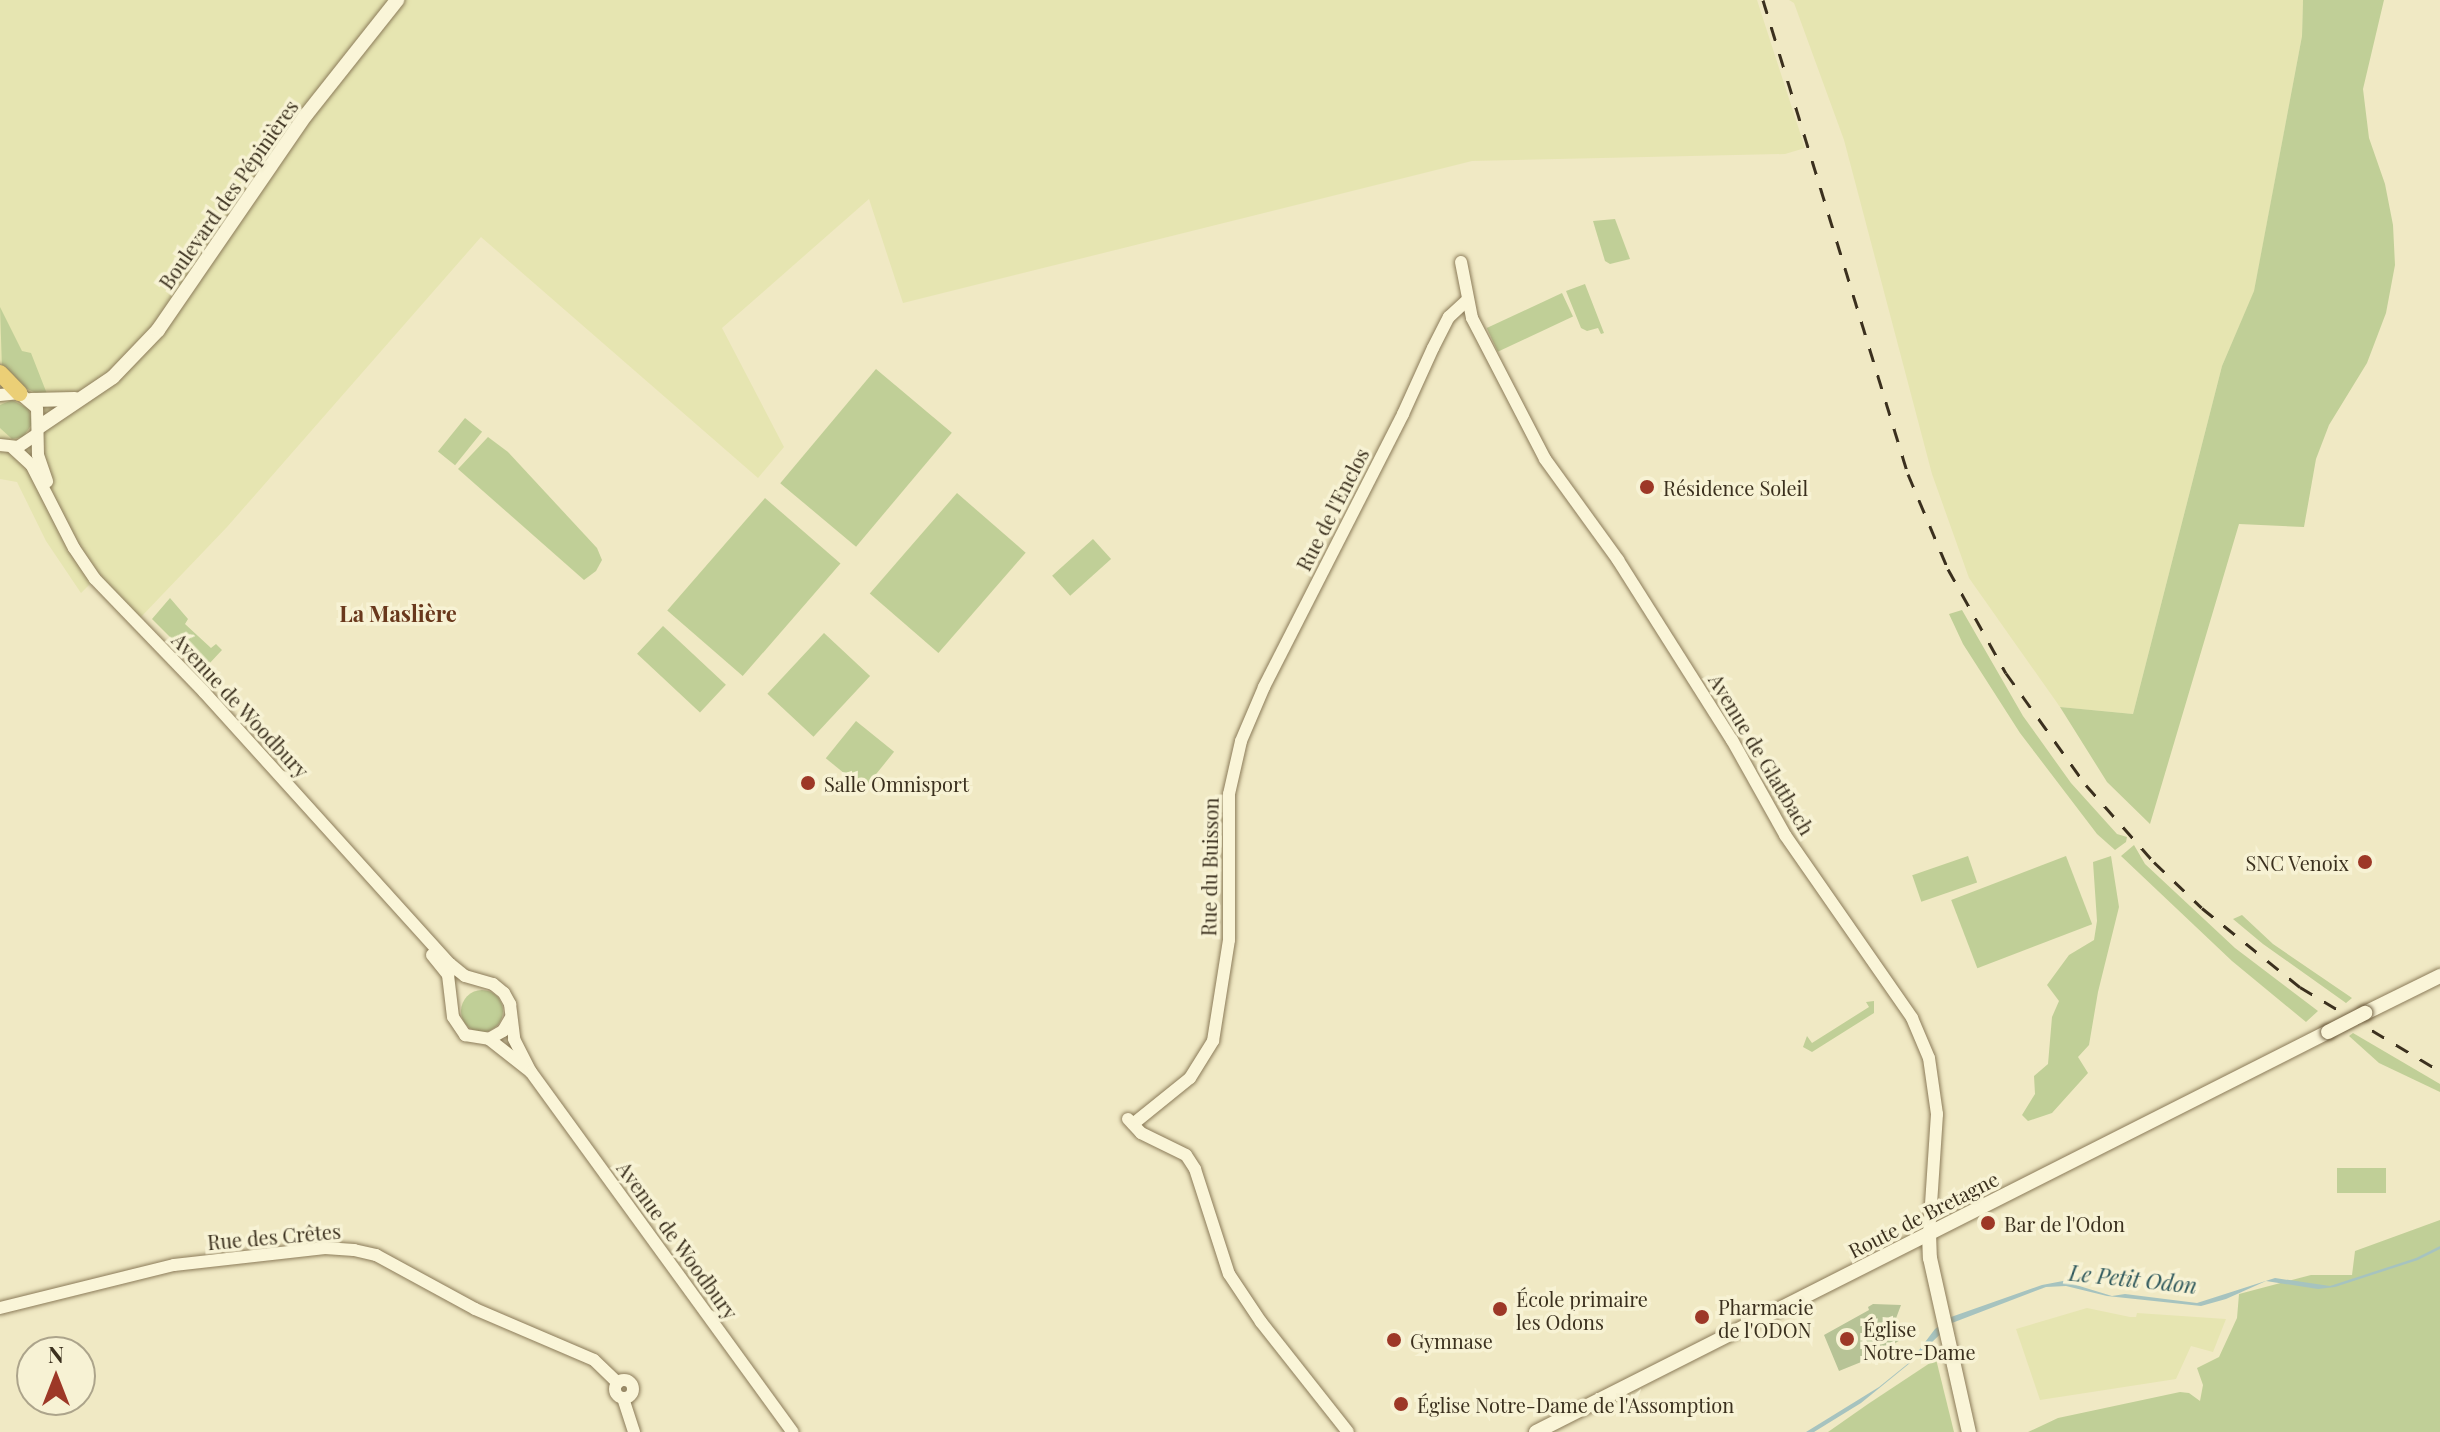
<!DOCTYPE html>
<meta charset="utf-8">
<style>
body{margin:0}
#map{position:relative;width:2440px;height:1432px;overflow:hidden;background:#f0e9c4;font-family:"Playfair Display",serif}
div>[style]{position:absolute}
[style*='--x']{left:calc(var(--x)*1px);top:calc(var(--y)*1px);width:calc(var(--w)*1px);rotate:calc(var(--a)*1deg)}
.farmland>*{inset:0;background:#e6e5b1}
.green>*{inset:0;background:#c0cf97;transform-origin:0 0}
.round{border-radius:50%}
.cemetery>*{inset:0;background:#b7c396}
.water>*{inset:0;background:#a6c3bf}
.roads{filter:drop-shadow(0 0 2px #8b7b59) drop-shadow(0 0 2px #8b7b59)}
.tertiary>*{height:12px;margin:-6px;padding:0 6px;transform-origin:6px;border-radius:6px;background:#faf5d8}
.tertiary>.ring{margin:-6px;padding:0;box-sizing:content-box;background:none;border:12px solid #faf5d8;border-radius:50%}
.secondary>*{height:14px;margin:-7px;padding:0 7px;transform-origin:7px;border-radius:7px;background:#faf5d8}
.trunk>*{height:16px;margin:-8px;padding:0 8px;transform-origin:8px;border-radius:8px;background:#ebcf76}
.rail>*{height:3px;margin-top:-1.5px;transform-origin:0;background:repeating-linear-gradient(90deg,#3b301e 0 14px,transparent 0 28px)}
.bridges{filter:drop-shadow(0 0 2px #6d5c3d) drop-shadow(0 0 2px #6d5c3d)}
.secondary-bridge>*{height:14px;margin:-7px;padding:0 7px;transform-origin:7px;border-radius:7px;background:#faf5d8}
.dots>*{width:22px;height:22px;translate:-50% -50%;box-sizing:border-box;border:4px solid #f7f2d4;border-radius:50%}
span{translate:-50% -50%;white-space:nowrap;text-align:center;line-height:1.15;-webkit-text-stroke:7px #f7f2d4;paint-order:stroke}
.street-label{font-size:20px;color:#3b301e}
.poi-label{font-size:20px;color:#3b301e}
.left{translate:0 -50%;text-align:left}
.right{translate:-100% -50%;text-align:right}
.neighbourhood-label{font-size:22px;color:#69381c;font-weight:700}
.water-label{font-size:22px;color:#2d575b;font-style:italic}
.north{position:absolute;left:16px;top:1336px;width:80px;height:80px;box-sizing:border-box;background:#f7f2d4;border:2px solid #aca48b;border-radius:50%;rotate:0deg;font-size:22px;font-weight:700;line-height:32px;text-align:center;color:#3b301e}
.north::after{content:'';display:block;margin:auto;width:28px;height:36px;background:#9d3827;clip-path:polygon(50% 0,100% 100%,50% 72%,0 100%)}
</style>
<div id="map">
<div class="farmland">
<div style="clip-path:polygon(0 0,1757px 0,1805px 148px,1785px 154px,1472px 161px,903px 303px,869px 199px,722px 328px,784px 447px,758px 478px,481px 237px,227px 527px,140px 618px,95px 579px,81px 593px,46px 541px,17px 482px,0 479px)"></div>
<div style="clip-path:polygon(1789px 0,2303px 0,2302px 36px,2254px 292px,2222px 366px,2133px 714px,2060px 707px,1969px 578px,1932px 474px,1844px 140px,1794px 3px)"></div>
<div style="clip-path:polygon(2087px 1308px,2130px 1317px,2136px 1317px,2137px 1313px,2226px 1319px,2213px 1352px,2191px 1346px,2176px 1379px,2040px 1400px,2016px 1329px)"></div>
</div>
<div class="green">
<div style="clip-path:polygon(2303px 0,2384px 0,2363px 89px,2369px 138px,2385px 184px,2393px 225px,2395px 265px,2386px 313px,2367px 363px,2329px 425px,2316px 459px,2304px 527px,2239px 524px,2150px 824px,2107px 782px,2060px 707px,2133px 714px,2222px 366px,2254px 291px,2302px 36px)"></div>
<div style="clip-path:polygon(1615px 219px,1630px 259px,1610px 264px,1605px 261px,1593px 221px)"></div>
<div style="clip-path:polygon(1585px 284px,1604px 333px,1601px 334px,1598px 328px,1587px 331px,1581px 328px,1566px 291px)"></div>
<div style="left:1562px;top:293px;width:26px;height:83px;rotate:65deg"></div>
<div style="clip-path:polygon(0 307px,22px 351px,31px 353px,49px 399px,23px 387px,2px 369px)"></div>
<div style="left:876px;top:369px;width:99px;height:149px;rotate:40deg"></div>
<div style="clip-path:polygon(12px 400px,29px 409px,32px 424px,23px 437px,12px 439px,0 428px,0 405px)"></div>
<div style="left:465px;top:418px;width:22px;height:43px;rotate:39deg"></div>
<div style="clip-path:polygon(488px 437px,508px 452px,597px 548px,602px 560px,596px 571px,584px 580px,458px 469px)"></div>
<div style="left:957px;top:493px;width:91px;height:133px;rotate:41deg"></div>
<div style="left:765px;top:498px;width:100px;height:149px;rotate:41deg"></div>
<div style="left:1093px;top:539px;width:27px;height:55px;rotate:48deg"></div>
<div style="clip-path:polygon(170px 598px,188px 619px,185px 624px,211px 648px,216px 644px,222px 650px,208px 665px,200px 667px,152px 619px)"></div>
<div style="clip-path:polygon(1962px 610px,2023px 716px,2071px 783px,2117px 834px,2127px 837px,2126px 842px,2115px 850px,2097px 834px,2020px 733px,1963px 644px,1949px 614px)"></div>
<div style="left:663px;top:626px;width:86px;height:38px;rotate:43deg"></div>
<div style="left:824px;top:633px;width:63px;height:83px;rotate:43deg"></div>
<div style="left:856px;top:721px;width:49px;height:48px;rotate:39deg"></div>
<div style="clip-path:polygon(2134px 845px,2145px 864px,2235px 948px,2318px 1011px,2306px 1022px,2232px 961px,2121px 856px)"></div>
<div style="left:1968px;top:856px;width:28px;height:59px;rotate:71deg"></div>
<div style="left:2066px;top:856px;width:73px;height:123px;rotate:69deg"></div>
<div style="clip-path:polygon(2111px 856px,2119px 907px,2098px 992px,2089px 1045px,2078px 1057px,2088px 1073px,2052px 1113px,2028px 1121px,2022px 1115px,2035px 1094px,2034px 1076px,2048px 1064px,2052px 1017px,2059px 1001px,2047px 985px,2069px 955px,2094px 940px,2097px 921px,2093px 862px)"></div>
<div style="clip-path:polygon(2242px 915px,2273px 944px,2352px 998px,2346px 1003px,2263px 944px,2233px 919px)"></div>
<div class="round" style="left:461px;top:990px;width:42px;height:42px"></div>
<div style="clip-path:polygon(1874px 1001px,1874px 1013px,1812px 1052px,1803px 1047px,1807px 1036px,1812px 1043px,1869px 1007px,1866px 1002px)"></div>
<div style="clip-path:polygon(2353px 1033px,2440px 1084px,2440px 1092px,2379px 1063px,2349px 1036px)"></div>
<div style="left:2386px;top:1168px;width:25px;height:49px;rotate:90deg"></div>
<div style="clip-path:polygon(2440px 1220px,2440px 1432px,2028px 1432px,2058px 1418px,2180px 1392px,2189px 1393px,2200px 1401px,2203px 1385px,2197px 1368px,2219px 1357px,2237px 1318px,2239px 1294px,2311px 1275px,2352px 1275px,2355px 1251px)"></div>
<div style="clip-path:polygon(1936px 1359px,1954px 1432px,1828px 1432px,1868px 1404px)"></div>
</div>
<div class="cemetery">
<div style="clip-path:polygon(1873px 1304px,1901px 1305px,1895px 1321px,1912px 1332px,1876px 1356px,1839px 1371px,1824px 1335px,1869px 1310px,1868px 1307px)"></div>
</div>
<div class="water">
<div style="clip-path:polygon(2440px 1246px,2440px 1249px,2418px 1260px,2335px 1287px,2318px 1289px,2266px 1281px,2226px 1299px,2201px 1306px,2107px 1296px,2066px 1286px,2046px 1287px,1952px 1323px,1910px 1363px,1861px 1403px,1814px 1432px,1806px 1432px,1879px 1387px,1910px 1362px,1935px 1329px,1951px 1317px,2042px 1285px,2063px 1281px,2112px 1296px,2125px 1294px,2197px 1303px,2275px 1278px,2330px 1286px,2416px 1258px)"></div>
</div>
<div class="roads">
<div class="tertiary">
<div style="--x:1461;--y:262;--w:57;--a:78.9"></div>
<div style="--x:1472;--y:318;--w:159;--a:62.6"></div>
<div style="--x:1545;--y:459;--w:125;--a:54.1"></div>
<div style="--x:1618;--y:560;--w:213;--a:57.7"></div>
<div style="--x:1732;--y:740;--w:109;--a:60.8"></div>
<div style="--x:1785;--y:835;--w:223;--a:55.2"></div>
<div style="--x:1912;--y:1018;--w:43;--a:67"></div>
<div style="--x:1929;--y:1058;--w:57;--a:81.9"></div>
<div style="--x:1937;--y:1114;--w:119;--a:93.8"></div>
<div style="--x:0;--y:395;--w:19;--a:-6"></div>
<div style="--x:19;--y:393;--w:23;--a:40"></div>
<div style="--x:37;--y:408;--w:47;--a:88.8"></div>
<div style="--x:38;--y:455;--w:28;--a:71"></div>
<div style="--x:0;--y:445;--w:18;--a:6"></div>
<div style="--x:18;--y:447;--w:23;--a:-34"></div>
<div style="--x:13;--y:448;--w:26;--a:43"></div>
<div style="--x:32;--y:466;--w:92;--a:62.9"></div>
<div style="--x:74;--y:548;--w:37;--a:56"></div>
<div style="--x:95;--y:579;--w:157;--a:46"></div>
<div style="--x:204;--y:692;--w:367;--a:47.9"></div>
<div style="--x:450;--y:964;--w:19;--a:39"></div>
<div style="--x:465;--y:976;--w:29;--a:16"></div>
<div style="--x:493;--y:984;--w:14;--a:39"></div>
<div style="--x:504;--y:993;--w:13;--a:61"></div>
<div style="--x:510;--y:1004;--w:35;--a:83"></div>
<div style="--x:514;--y:1039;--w:37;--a:63"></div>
<div style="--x:432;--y:955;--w:26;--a:51"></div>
<div style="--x:448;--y:975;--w:42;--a:83.2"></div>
<div style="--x:453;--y:1017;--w:22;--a:56"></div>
<div style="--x:465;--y:1035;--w:24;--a:9"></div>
<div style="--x:489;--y:1039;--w:16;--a:-30"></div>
<div style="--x:503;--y:1031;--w:14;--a:-60"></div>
<div style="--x:489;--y:1039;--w:53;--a:38.2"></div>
<div style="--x:531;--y:1072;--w:445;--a:54"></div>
<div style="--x:1128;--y:1119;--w:19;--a:47"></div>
<div style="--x:1141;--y:1133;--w:50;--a:26.1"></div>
<div style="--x:1186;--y:1155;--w:17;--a:57"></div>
<div style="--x:1195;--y:1169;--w:110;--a:72.1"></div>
<div style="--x:1229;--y:1274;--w:58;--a:56.3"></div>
<div style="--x:1261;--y:1322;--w:140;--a:51.7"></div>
<div style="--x:1133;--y:1124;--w:73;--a:-38.9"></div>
<div style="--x:1190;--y:1078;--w:44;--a:-58.1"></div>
<div style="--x:1213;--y:1041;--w:102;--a:-81"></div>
<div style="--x:1229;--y:940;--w:146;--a:-90"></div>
<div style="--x:1229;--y:794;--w:54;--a:-77.2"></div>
<div style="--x:1241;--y:741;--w:59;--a:-66.9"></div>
<div style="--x:1264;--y:687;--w:306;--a:-63"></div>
<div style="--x:1403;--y:414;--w:72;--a:-65.6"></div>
<div style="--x:1433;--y:348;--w:35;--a:-63"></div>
<div style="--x:1449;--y:317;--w:23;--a:-43"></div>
<div style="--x:0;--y:1308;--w:179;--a:-13.9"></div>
<div style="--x:174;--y:1265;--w:152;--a:-6.4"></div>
<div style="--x:325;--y:1248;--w:29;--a:4"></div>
<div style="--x:354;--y:1250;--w:23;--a:13"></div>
<div style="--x:376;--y:1255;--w:113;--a:28.6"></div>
<div style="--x:475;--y:1309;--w:129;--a:23.2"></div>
<div style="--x:594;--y:1360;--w:33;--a:44"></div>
<div class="ring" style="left:615px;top:1380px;width:6px;height:6px"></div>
<div style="--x:623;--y:1398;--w:36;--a:72"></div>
</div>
<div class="secondary">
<div style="--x:31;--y:400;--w:44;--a:-1.3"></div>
<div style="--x:39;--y:427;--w:89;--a:-34"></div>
<div style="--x:113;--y:377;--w:65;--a:-46.2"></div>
<div style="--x:158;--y:330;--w:261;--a:-55.5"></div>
<div style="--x:306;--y:115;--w:147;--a:-51.6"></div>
<div style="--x:2365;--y:1013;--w:84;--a:-26.3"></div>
<div style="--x:1929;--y:1233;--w:25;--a:88"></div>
<div style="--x:1930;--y:1258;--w:178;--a:77.4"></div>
<div style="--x:1536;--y:1432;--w:887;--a:-26.8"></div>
</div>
<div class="trunk">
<div style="--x:0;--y:373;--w:28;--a:46"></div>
</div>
</div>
<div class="rail">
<div style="--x:1763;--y:0;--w:496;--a:73"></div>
<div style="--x:1908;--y:474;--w:103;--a:67.2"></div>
<div style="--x:1948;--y:569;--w:119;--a:60.9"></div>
<div style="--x:2006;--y:673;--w:138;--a:54.5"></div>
<div style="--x:2086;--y:785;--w:103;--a:48.6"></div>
<div style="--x:2154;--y:862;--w:66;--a:43.8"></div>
<div style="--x:2202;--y:908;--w:126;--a:38.9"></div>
<div style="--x:2300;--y:987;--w:163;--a:31"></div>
</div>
<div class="bridges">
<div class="secondary-bridge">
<div style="--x:2328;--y:1032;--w:42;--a:-27.2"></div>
</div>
</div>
<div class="dots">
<div style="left:1647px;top:487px;background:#9d3827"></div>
<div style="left:808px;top:783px;background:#9d3827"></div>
<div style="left:2365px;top:862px;background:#9d3827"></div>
<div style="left:1988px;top:1223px;background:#9d3827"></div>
<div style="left:1500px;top:1309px;background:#9d3827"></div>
<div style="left:1702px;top:1317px;background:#9d3827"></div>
<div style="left:1847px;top:1339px;background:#9d3827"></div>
<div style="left:1394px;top:1340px;background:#9d3827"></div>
<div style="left:1401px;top:1404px;background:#9d3827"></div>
</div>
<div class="street-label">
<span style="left:228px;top:194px;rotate:-55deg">Boulevard des Pépinières</span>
<span style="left:1332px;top:509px;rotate:-63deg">Rue de l'Enclos</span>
<span style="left:241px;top:705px;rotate:47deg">Avenue de Woodbury</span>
<span style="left:1762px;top:754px;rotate:59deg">Avenue de Glattbach</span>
<span style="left:1209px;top:867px;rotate:-89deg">Rue du Buisson</span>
<span style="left:1923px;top:1214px;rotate:-27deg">Route de Bretagne</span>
<span style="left:274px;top:1236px;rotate:-5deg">Rue des Crêtes</span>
<span style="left:678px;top:1240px;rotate:54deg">Avenue de Woodbury</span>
</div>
<div class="poi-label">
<span class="left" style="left:1663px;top:487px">Résidence Soleil</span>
<span class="left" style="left:824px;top:783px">Salle Omnisport</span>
<span class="right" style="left:2349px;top:862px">SNC Venoix</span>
<span class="left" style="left:2004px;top:1223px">Bar de l'Odon</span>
<span class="left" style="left:1516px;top:1310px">École primaire<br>les Odons</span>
<span class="left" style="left:1718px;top:1318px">Pharmacie<br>de l'ODON</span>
<span class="left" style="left:1863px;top:1340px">Église<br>Notre-Dame</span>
<span class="left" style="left:1410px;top:1340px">Gymnase</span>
<span class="left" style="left:1417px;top:1404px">Église Notre-Dame de l'Assomption</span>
</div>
<div class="neighbourhood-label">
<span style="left:398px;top:614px">La Maslière</span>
</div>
<div class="water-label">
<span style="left:2133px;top:1279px;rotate:6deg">Le Petit Odon</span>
</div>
<div class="north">N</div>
</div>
